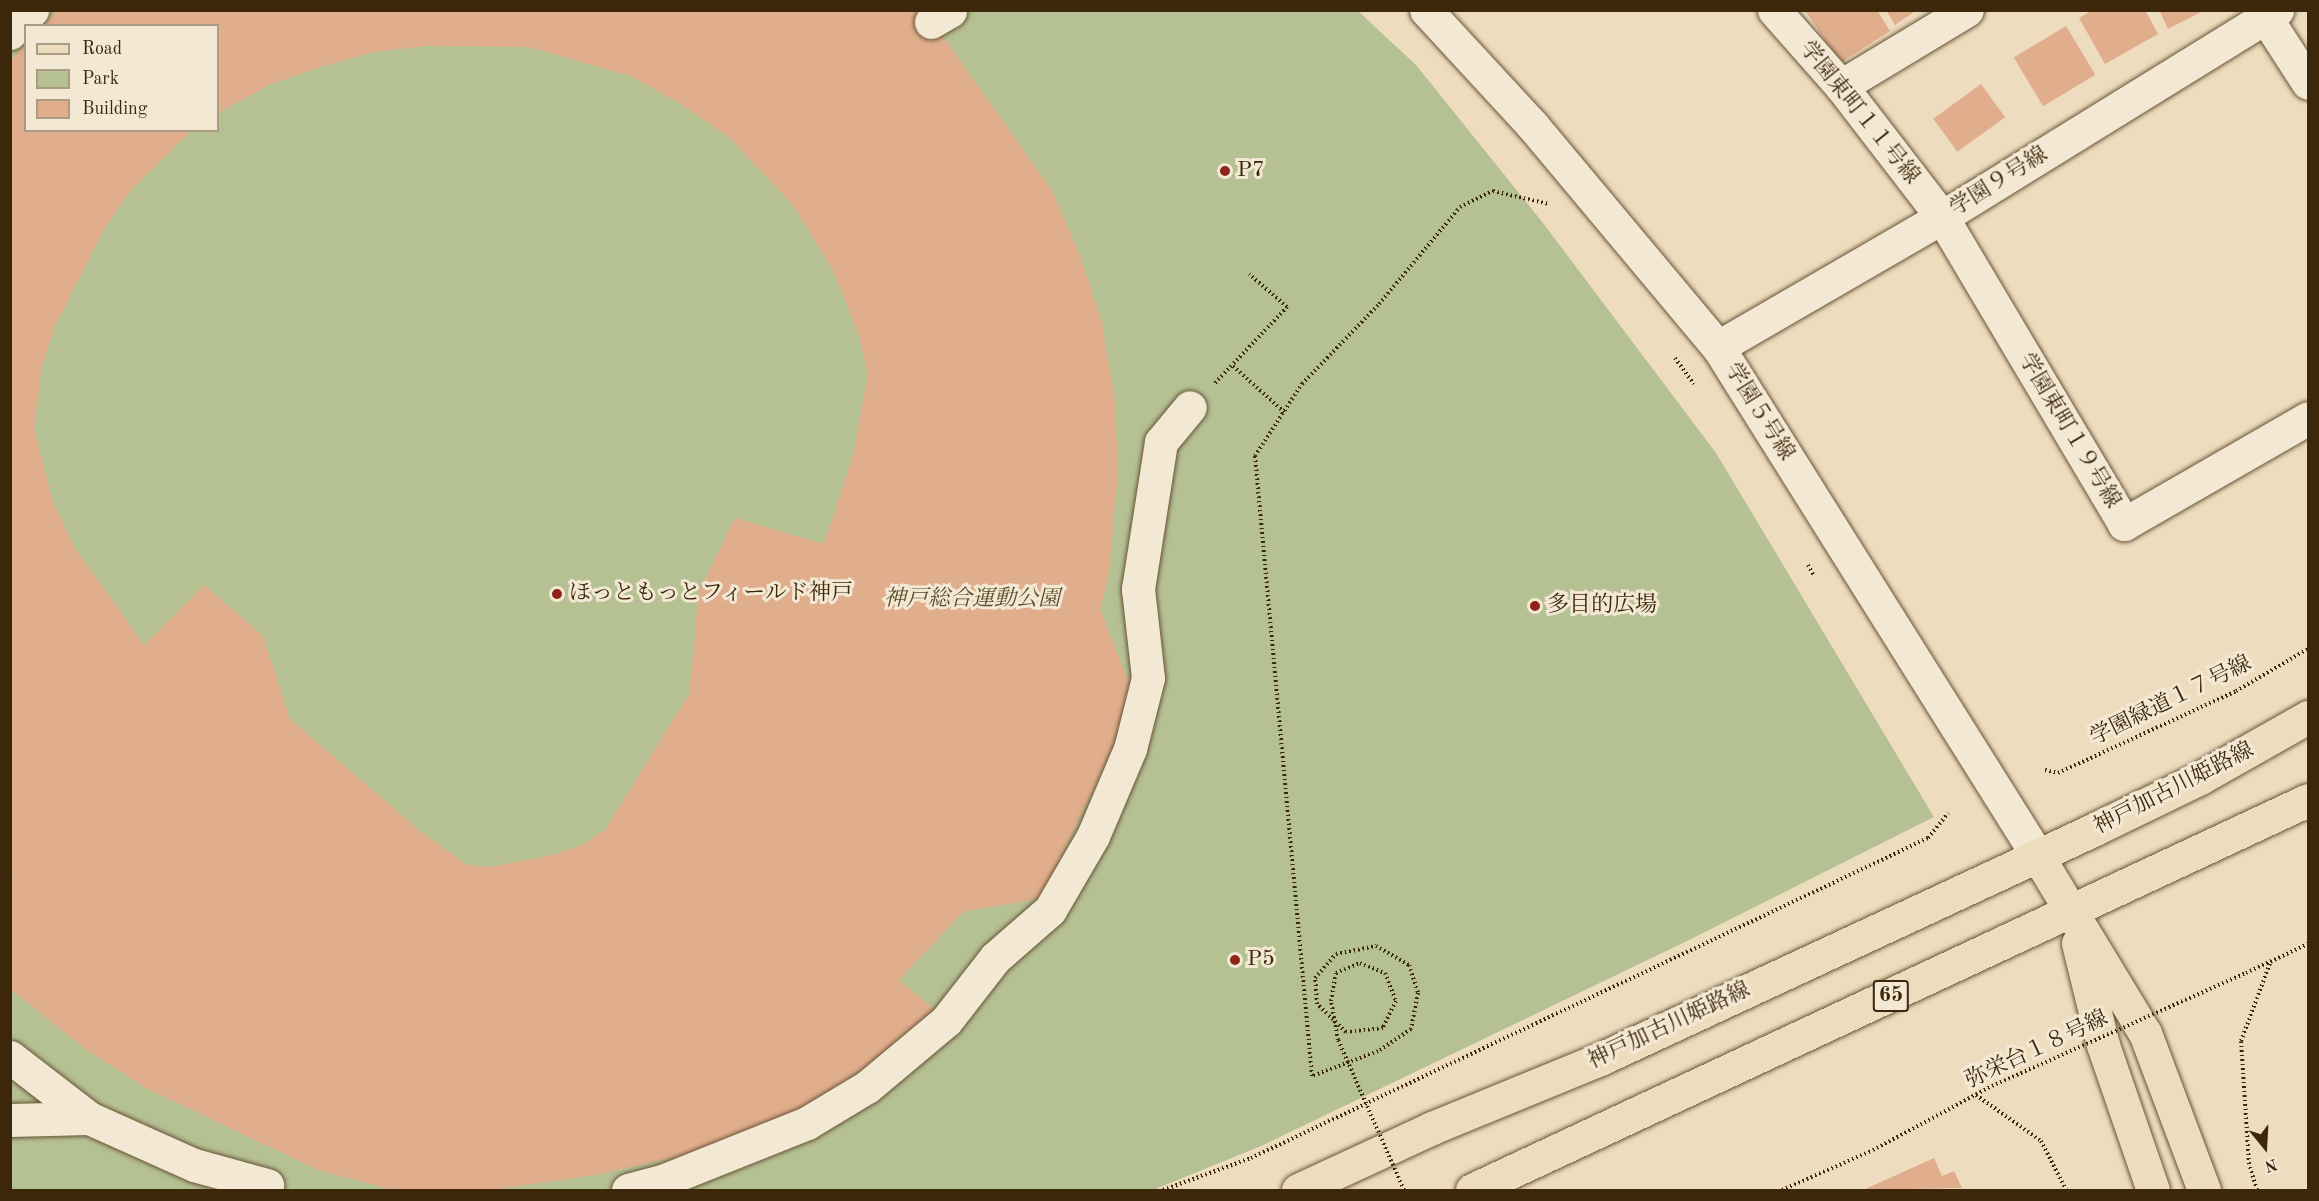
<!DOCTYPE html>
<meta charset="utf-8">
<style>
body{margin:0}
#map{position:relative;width:2319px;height:1201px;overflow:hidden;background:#eddcbd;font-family:"Old Standard TT","Noto Serif JP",serif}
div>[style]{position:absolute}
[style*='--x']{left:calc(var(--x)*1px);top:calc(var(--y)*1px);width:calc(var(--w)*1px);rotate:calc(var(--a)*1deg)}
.green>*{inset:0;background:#b5c193}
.building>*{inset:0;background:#e1ae8d;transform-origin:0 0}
.path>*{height:4px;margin-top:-2px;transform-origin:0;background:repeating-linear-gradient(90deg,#3d270a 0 1.5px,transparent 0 4.5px)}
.roads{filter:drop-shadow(0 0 2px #695437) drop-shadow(0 0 2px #695437)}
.pedestrian>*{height:33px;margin:-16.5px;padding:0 16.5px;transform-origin:16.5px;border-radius:16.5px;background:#f3e8d4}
.minor>*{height:33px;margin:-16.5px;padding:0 16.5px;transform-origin:16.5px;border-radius:16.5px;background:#f3e8d4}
.tertiary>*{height:33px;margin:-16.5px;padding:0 16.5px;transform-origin:16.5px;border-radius:16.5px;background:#f3e8d4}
.primary>*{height:33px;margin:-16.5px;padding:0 16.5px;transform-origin:16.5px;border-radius:16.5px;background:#eddcbd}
.path-bridge>*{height:4px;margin-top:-2px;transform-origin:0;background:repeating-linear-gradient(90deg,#3d270a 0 1.5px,transparent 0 4.5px)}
.dots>*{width:16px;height:16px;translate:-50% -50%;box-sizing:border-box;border:3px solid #f3e8d4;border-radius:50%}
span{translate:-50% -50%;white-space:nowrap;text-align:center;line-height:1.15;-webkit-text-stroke:6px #f3e8d4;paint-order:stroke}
.shield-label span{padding:2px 4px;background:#f3e8d4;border:2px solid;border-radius:4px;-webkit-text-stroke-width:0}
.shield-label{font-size:21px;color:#3d270a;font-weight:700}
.street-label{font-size:22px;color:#3d270a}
.poi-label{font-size:22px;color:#3d270a}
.left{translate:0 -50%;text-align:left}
.park-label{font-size:22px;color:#5b4e2c;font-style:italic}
.frame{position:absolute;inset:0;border:12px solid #3d270a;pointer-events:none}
.legend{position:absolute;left:24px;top:24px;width:195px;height:108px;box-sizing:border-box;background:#f3e8d4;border:2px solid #aa9b83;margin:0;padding:8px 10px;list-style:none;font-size:18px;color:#3d270a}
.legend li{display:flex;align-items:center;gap:12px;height:30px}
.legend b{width:30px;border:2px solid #aa9b83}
.north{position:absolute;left:2235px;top:1117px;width:60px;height:60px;-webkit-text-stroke:4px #f3e8d4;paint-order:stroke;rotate:162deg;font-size:16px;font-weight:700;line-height:24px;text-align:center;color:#3d270a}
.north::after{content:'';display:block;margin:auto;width:21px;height:27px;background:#3d270a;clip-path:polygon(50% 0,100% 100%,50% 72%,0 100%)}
</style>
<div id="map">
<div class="green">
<div style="clip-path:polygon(evenodd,11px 11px,1358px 11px,1416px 65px,1543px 223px,1716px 453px,1934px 817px,1687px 941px,1261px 1146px,1153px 1190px,11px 1190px,11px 11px,26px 26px,218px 26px,218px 130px,26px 130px,26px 26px)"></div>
</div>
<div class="building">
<div style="clip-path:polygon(57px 10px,919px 10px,949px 45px,1051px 189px,1081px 258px,1102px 323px,1115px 401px,1118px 473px,1108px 579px,1100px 609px,1132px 691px,1117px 738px,1042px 898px,963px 912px,899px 980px,934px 1009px,870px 1064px,801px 1109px,726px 1141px,680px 1156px,596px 1175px,490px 1190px,393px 1190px,318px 1170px,144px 1087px,84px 1048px,10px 989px,10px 881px,14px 877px,10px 872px,10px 61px,26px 44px,26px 130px,192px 130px,132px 189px,104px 229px,55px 326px,42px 366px,34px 428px,52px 499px,74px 547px,144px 645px,204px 585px,263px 636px,290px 719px,420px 831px,467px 865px,489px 867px,553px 855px,580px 846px,605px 830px,689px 694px,699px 591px,735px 518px,824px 544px,852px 459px,868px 374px,859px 336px,834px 272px,793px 205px,729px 137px,676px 101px,630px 76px,529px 47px,426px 46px,374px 52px,320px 67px,269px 85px,218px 113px,218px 26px,42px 26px)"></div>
<div style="clip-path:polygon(1805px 10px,1877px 10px,1890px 31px,1840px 63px)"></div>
<div style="clip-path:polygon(1886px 10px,1917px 10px,1895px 25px)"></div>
<div style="clip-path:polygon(2093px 10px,2145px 10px,2158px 34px,2105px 64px,2079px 18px)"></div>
<div style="clip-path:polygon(2159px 10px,2205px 10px,2168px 29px)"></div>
<div style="left:2066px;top:26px;width:57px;height:61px;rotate:59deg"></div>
<div style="left:1981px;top:84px;width:41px;height:59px;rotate:54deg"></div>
<div style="clip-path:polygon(1934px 1158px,1942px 1176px,1954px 1171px,1962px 1188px,1863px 1190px)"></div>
</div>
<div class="path">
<div style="--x:1675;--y:358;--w:32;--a:54"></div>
<div style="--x:1233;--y:366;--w:69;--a:42"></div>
<div style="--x:1215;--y:383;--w:105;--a:-46.5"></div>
<div style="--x:1287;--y:307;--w:50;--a:-139"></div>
<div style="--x:1808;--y:565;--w:13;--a:61"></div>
<div style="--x:2045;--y:770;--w:13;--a:13"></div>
<div style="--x:2058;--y:773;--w:196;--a:-24.7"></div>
<div style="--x:2236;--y:691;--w:83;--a:-30.3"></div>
<div style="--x:2246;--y:973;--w:68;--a:-25.1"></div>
<div style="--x:1411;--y:1029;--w:40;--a:146"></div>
<div style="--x:1378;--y:1051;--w:71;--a:159.3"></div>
<div style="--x:1312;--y:1076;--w:623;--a:-95.25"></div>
<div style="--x:1255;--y:456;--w:86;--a:-56.9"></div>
<div style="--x:1302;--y:384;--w:111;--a:-46.1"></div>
<div style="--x:1379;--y:304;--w:126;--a:-50.1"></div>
<div style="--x:1460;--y:207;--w:37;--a:-26"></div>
<div style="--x:1493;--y:191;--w:57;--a:13.1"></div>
<div style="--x:1976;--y:1095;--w:80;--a:35.3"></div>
<div style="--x:2041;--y:1141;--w:55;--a:63"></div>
<div style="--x:1163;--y:1190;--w:94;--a:-20"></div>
<div style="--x:1251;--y:1158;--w:749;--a:-25.3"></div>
<div style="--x:1928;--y:838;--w:32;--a:-51"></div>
<div style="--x:1782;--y:1190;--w:99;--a:-23.7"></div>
<div style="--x:1873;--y:1150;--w:135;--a:-28.3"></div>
<div style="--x:2257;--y:1190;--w:27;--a:-107"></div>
<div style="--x:2249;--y:1164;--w:123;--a:-93.7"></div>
<div style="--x:2241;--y:1041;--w:83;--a:-69.6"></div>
</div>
<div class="roads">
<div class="pedestrian">
<div style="--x:931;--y:22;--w:22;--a:-30"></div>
<div style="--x:10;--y:33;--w:32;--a:-46"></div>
<div style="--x:10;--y:1057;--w:100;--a:37.7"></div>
<div style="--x:89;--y:1118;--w:115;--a:24.1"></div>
<div style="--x:194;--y:1165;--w:76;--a:15.3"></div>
<div style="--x:10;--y:1120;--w:79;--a:-1.5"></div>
<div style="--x:628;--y:1190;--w:35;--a:-15"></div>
<div style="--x:662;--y:1181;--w:156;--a:-21.8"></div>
<div style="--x:807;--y:1123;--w:70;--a:-31"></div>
<div style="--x:867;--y:1087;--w:103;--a:-39.9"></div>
<div style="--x:946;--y:1021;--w:80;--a:-52.1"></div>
<div style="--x:995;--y:958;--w:73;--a:-41.1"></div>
<div style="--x:1050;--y:910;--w:86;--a:-59.8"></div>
<div style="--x:1093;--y:836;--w:95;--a:-67"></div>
<div style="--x:1130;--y:749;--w:73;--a:-75.8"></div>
<div style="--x:1148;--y:678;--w:90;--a:-96.4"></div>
<div style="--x:1138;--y:589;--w:149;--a:-81.1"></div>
<div style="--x:1161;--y:442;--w:45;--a:-50.4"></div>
</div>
<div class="minor">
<div style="--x:1774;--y:10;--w:101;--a:48.6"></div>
<div style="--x:1841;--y:86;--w:165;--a:52.4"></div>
<div style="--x:1942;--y:217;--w:357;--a:59.3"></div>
<div style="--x:2124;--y:524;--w:212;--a:-29.9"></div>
<div style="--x:2266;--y:18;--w:77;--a:57.1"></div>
<div style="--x:1841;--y:86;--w:147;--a:-31.1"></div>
</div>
<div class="tertiary">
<div style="--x:1426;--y:10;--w:158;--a:47.3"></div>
<div style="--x:1533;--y:126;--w:288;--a:50.1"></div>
<div style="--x:1718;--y:347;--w:600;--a:57.87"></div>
<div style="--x:1718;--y:347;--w:259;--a:-30.1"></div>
<div style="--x:1942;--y:217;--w:394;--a:-31.7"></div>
</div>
<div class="primary">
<div style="--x:2037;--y:855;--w:208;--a:58.8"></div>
<div style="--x:2145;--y:1033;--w:168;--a:69.4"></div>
<div style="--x:2078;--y:943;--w:105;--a:76.2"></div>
<div style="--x:2103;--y:1045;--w:153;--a:71"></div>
<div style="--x:1298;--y:1190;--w:148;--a:-24.8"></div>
<div style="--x:1432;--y:1128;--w:179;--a:-22.3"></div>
<div style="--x:1598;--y:1060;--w:546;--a:-24.92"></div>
<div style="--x:2093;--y:830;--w:119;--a:-25.9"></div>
<div style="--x:2200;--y:778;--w:124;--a:-29.5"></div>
<div style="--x:1472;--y:1190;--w:922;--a:-25.01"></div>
</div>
</div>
<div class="path-bridge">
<div style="--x:1992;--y:1086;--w:278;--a:-24"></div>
<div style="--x:1404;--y:1190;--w:164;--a:-113.7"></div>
<div style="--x:1338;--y:1040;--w:40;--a:-100"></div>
<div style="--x:1331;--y:1001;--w:28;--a:-80"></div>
<div style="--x:1336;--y:973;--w:26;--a:-23"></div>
<div style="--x:1360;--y:963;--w:27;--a:22"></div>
<div style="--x:1385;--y:973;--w:30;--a:69"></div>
<div style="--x:1396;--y:1001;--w:30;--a:116"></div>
<div style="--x:1383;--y:1028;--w:37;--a:174"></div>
<div style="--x:1346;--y:1032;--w:40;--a:-136"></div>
<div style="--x:1317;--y:1004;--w:26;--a:-94"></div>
<div style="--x:1315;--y:978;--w:32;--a:-49"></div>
<div style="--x:1336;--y:954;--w:41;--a:-11.3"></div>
<div style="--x:1376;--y:946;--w:38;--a:30"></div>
<div style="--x:1409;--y:965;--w:29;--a:72"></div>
<div style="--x:1418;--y:993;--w:37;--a:101"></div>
</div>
<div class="dots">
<div style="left:1225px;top:171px;background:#8f2418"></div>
<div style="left:557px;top:594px;background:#8f2418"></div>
<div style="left:1535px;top:606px;background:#8f2418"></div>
<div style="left:1235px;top:960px;background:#8f2418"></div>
</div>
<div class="shield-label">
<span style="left:1891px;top:996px">65</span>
</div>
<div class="street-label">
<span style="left:1859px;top:113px;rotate:51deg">学園東町１１号線</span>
<span style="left:1999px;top:182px;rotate:-32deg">学園９号線</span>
<span style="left:1759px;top:412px;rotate:58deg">学園５号線</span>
<span style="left:2069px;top:431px;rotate:59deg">学園東町１９号線</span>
<span style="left:2171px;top:701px;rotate:-26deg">学園緑道１７号線</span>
<span style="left:2174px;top:789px;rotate:-27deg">神戸加古川姫路線</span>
<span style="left:1669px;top:1026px;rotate:-25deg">神戸加古川姫路線</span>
<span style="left:2037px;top:1050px;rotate:-25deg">弥栄台１８号線</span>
</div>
<div class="poi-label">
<span class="left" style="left:1237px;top:171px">P7</span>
<span class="left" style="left:569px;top:594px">ほっともっとフィールド神戸</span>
<span class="left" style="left:1547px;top:606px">多目的広場</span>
<span class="left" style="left:1247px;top:960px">P5</span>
</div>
<div class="park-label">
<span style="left:972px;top:600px">神戸総合運動公園</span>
</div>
<div class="frame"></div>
<ul class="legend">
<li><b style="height:8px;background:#eddcbd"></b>Road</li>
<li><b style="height:16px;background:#b5c193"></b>Park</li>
<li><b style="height:16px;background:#e1ae8d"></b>Building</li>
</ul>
<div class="north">N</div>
</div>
